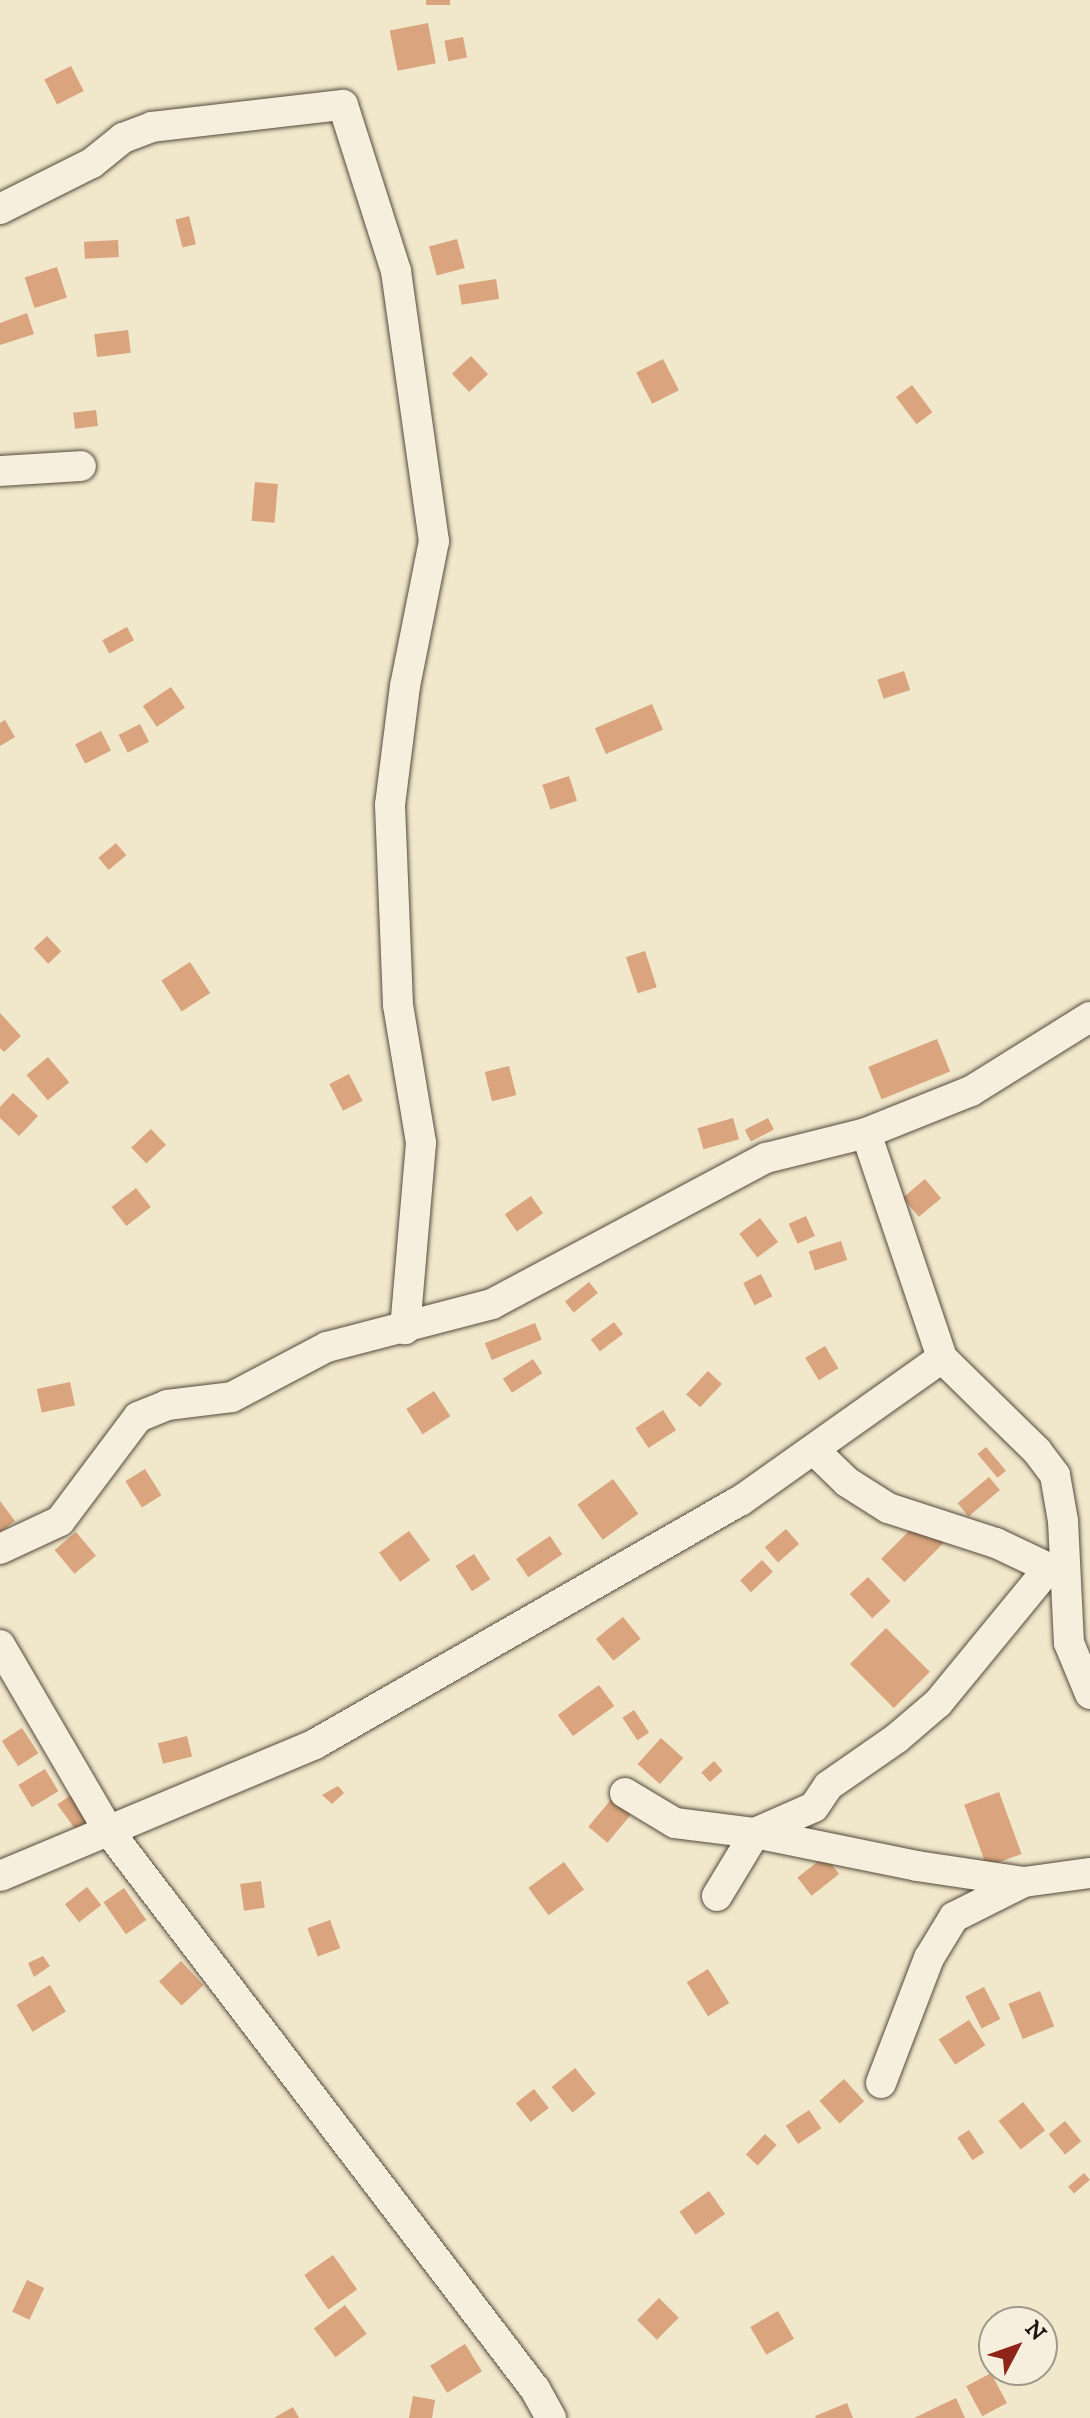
<!DOCTYPE html>
<style>
body{margin:0}
#map{position:relative;width:1090px;height:2418px;overflow:hidden;background:#f1e7ca;font-family:"IM FELL DW Pica",serif}
div>[style]{position:absolute}
[style*='--x']{left:calc(var(--x)*1px);top:calc(var(--y)*1px);width:calc(var(--w)*1px);rotate:calc(var(--a)*1deg)}
.building>*{inset:0;background:#d9a47e;transform-origin:0 0}
.roads{filter:drop-shadow(0 0 2px #544a3d) drop-shadow(0 0 2px #544a3d)}
.minor>*{height:30px;margin:-15px;padding:0 15px;transform-origin:15px;border-radius:15px;background:#f6efdd}
span{translate:-50% -50%;white-space:nowrap;text-align:center;line-height:1.15;-webkit-text-stroke:7px #f6efdd;paint-order:stroke}
.north{position:absolute;left:978px;top:2306px;width:80px;height:80px;box-sizing:border-box;background:#f6efdd;border:2px solid #a0988a;border-radius:50%;rotate:49deg;font-size:22px;font-weight:700;line-height:32px;text-align:center;color:#1f150e}
.north::after{content:'';display:block;margin:auto;width:28px;height:36px;background:#8f2418;clip-path:polygon(50% 0,100% 100%,50% 72%,0 100%)}
</style>
<div id="map">
<div class="building">
<div style="left:426px;top:0;width:24px;height:5px"></div>
<div style="left:428px;top:23px;width:41px;height:39px;rotate:79deg"></div>
<div style="left:463px;top:37px;width:21px;height:19px;rotate:79deg"></div>
<div style="left:71px;top:66px;width:28px;height:30px;rotate:63deg"></div>
<div style="left:189px;top:216px;width:29px;height:14px;rotate:76deg"></div>
<div style="left:457px;top:239px;width:30px;height:29px;rotate:75deg"></div>
<div style="left:118px;top:240px;width:17px;height:34px;rotate:87deg"></div>
<div style="left:57px;top:267px;width:32px;height:34px;rotate:72deg"></div>
<div style="left:496px;top:279px;width:20px;height:38px;rotate:81deg"></div>
<div style="clip-path:polygon(27px 313px,34px 334px,0 345px,0 323px)"></div>
<div style="left:128px;top:330px;width:23px;height:34px;rotate:83deg"></div>
<div style="left:471px;top:356px;width:25px;height:26px;rotate:47deg"></div>
<div style="left:663px;top:359px;width:35px;height:30px;rotate:63deg"></div>
<div style="left:912px;top:385px;width:34px;height:20px;rotate:53deg"></div>
<div style="left:96px;top:410px;width:16px;height:23px;rotate:83deg"></div>
<div style="left:255px;top:482px;width:23px;height:39px;rotate:5deg"></div>
<div style="left:127px;top:627px;width:15px;height:28px;rotate:62deg"></div>
<div style="left:904px;top:671px;width:20px;height:28px;rotate:72deg"></div>
<div style="left:171px;top:687px;width:25px;height:34px;rotate:56deg"></div>
<div style="left:652px;top:704px;width:28px;height:62px;rotate:67deg"></div>
<div style="clip-path:polygon(5px 720px,15px 737px,0 746px,0 723px)"></div>
<div style="left:140px;top:724px;width:20px;height:24px;rotate:63deg"></div>
<div style="left:101px;top:731px;width:22px;height:29px;rotate:63deg"></div>
<div style="left:569px;top:776px;width:26px;height:28px;rotate:72deg"></div>
<div style="left:116px;top:843px;width:16px;height:23px;rotate:50deg"></div>
<div style="left:47px;top:936px;width:21px;height:18px;rotate:47deg"></div>
<div style="left:645px;top:951px;width:38px;height:20px;rotate:72deg"></div>
<div style="left:190px;top:962px;width:37px;height:34px;rotate:57deg"></div>
<div style="clip-path:polygon(0 1013px,21px 1036px,4px 1052px,0 1048px)"></div>
<div style="left:937px;top:1039px;width:35px;height:74px;rotate:68deg"></div>
<div style="left:48px;top:1057px;width:33px;height:28px;rotate:50deg"></div>
<div style="left:509px;top:1066px;width:30px;height:25px;rotate:76deg"></div>
<div style="left:349px;top:1074px;width:30px;height:22px;rotate:63deg"></div>
<div style="clip-path:polygon(13px 1093px,38px 1116px,19px 1136px,0 1118px,0 1107px)"></div>
<div style="left:733px;top:1118px;width:22px;height:37px;rotate:74deg"></div>
<div style="left:768px;top:1118px;width:13px;height:26px;rotate:63deg"></div>
<div style="left:151px;top:1129px;width:22px;height:27px;rotate:47deg"></div>
<div style="left:925px;top:1179px;width:25px;height:29px;rotate:50deg"></div>
<div style="left:136px;top:1188px;width:24px;height:31px;rotate:52deg"></div>
<div style="left:531px;top:1196px;width:21px;height:32px;rotate:55deg"></div>
<div style="left:806px;top:1216px;width:22px;height:19px;rotate:66deg"></div>
<div style="left:760px;top:1218px;width:30px;height:26px;rotate:53deg"></div>
<div style="left:841px;top:1241px;width:20px;height:34px;rotate:72deg"></div>
<div style="left:761px;top:1274px;width:25px;height:20px;rotate:63deg"></div>
<div style="left:589px;top:1282px;width:14px;height:31px;rotate:51deg"></div>
<div style="left:614px;top:1322px;width:15px;height:29px;rotate:53deg"></div>
<div style="left:535px;top:1323px;width:18px;height:54px;rotate:68deg"></div>
<div style="left:825px;top:1346px;width:26px;height:23px;rotate:59deg"></div>
<div style="left:533px;top:1359px;width:17px;height:36px;rotate:57deg"></div>
<div style="left:708px;top:1371px;width:19px;height:32px;rotate:43deg"></div>
<div style="left:70px;top:1382px;width:24px;height:34px;rotate:78deg"></div>
<div style="left:434px;top:1391px;width:30px;height:33px;rotate:57deg"></div>
<div style="left:663px;top:1410px;width:24px;height:33px;rotate:57deg"></div>
<div style="left:986px;top:1447px;width:31px;height:11px;rotate:50deg"></div>
<div style="left:145px;top:1469px;width:31px;height:23px;rotate:58deg"></div>
<div style="left:989px;top:1477px;width:17px;height:41px;rotate:50deg"></div>
<div style="left:613px;top:1479px;width:43px;height:44px;rotate:54deg"></div>
<div style="clip-path:polygon(0 1501px,15px 1521px,0 1532px)"></div>
<div style="left:920px;top:1520px;width:33px;height:55px;rotate:45deg"></div>
<div style="left:786px;top:1529px;width:20px;height:28px;rotate:49deg"></div>
<div style="left:409px;top:1531px;width:36px;height:37px;rotate:54deg"></div>
<div style="left:76px;top:1532px;width:31px;height:28px;rotate:50deg"></div>
<div style="left:550px;top:1536px;width:22px;height:41px;rotate:56deg"></div>
<div style="left:474px;top:1554px;width:30px;height:22px;rotate:57deg"></div>
<div style="left:762px;top:1560px;width:16px;height:30px;rotate:47deg"></div>
<div style="left:868px;top:1577px;width:33px;height:25px;rotate:47deg"></div>
<div style="left:623px;top:1617px;width:28px;height:35px;rotate:51deg"></div>
<div style="left:886px;top:1628px;width:62px;height:51px;rotate:45deg"></div>
<div style="left:599px;top:1685px;width:26px;height:51px;rotate:54deg"></div>
<div style="left:634px;top:1710px;width:27px;height:14px;rotate:56deg"></div>
<div style="left:22px;top:1728px;width:30px;height:24px;rotate:57deg"></div>
<div style="left:187px;top:1736px;width:21px;height:30px;rotate:76deg"></div>
<div style="left:661px;top:1738px;width:30px;height:35px;rotate:42deg"></div>
<div style="left:714px;top:1761px;width:13px;height:17px;rotate:48deg"></div>
<div style="left:45px;top:1769px;width:26px;height:31px;rotate:59deg"></div>
<div style="clip-path:polygon(338px 1786px,344px 1793px,332px 1804px,322px 1795px)"></div>
<div style="left:999px;top:1792px;width:66px;height:37px;rotate:70deg"></div>
<div style="left:72px;top:1794px;width:31px;height:18px;rotate:54deg"></div>
<div style="left:614px;top:1796px;width:25px;height:40px;rotate:40deg"></div>
<div style="left:825px;top:1856px;width:23px;height:35px;rotate:52deg"></div>
<div style="left:564px;top:1862px;width:34px;height:44px;rotate:54deg"></div>
<div style="left:261px;top:1881px;width:27px;height:21px;rotate:82deg"></div>
<div style="left:87px;top:1887px;width:23px;height:28px;rotate:52deg"></div>
<div style="left:124px;top:1888px;width:39px;height:25px;rotate:55deg"></div>
<div style="left:330px;top:1920px;width:30px;height:24px;rotate:70deg"></div>
<div style="clip-path:polygon(43px 1956px,50px 1966px,34px 1977px,28px 1963px)"></div>
<div style="left:181px;top:1961px;width:33px;height:30px;rotate:47deg"></div>
<div style="left:708px;top:1969px;width:40px;height:25px;rotate:58deg"></div>
<div style="left:50px;top:1985px;width:31px;height:39px;rotate:59deg"></div>
<div style="left:984px;top:1987px;width:36px;height:21px;rotate:63deg"></div>
<div style="left:1040px;top:1991px;width:38px;height:34px;rotate:68deg"></div>
<div style="left:969px;top:2020px;width:30px;height:36px;rotate:57deg"></div>
<div style="left:575px;top:2068px;width:33px;height:30px;rotate:51deg"></div>
<div style="left:844px;top:2079px;width:30px;height:33px;rotate:48deg"></div>
<div style="left:534px;top:2089px;width:24px;height:23px;rotate:52deg"></div>
<div style="left:1023px;top:2102px;width:36px;height:31px;rotate:52deg"></div>
<div style="left:809px;top:2110px;width:22px;height:28px;rotate:56deg"></div>
<div style="left:1065px;top:2121px;width:26px;height:21px;rotate:51deg"></div>
<div style="left:969px;top:2130px;width:27px;height:14px;rotate:56deg"></div>
<div style="left:765px;top:2134px;width:16px;height:28px;rotate:43deg"></div>
<div style="left:1084px;top:2173px;width:9px;height:21px;rotate:49deg"></div>
<div style="left:709px;top:2191px;width:28px;height:36px;rotate:55deg"></div>
<div style="left:333px;top:2255px;width:42px;height:35px;rotate:55deg"></div>
<div style="left:27px;top:2280px;width:19px;height:35px;rotate:25deg"></div>
<div style="left:659px;top:2298px;width:28px;height:31px;rotate:45deg"></div>
<div style="left:345px;top:2305px;width:36px;height:39px;rotate:53deg"></div>
<div style="left:778px;top:2311px;width:32px;height:32px;rotate:60deg"></div>
<div style="left:465px;top:2344px;width:32px;height:41px;rotate:58deg"></div>
<div style="left:991px;top:2373px;width:34px;height:28px;rotate:62deg"></div>
<div style="clip-path:polygon(413px 2396px,435px 2400px,432px 2418px,409px 2418px)"></div>
<div style="clip-path:polygon(956px 2398px,965px 2418px,914px 2418px)"></div>
<div style="clip-path:polygon(847px 2403px,853px 2418px,816px 2418px,815px 2416px)"></div>
<div style="clip-path:polygon(293px 2407px,299px 2418px,274px 2418px)"></div>
</div>
<div class="roads">
<div class="minor">
<div style="--x:0;--y:209;--w:103;--a:-26.6"></div>
<div style="--x:92;--y:163;--w:40;--a:-39"></div>
<div style="--x:123;--y:138;--w:31;--a:-21"></div>
<div style="--x:152;--y:127;--w:192;--a:-6.6"></div>
<div style="--x:343;--y:105;--w:174;--a:72.3"></div>
<div style="--x:396;--y:271;--w:273;--a:82"></div>
<div style="--x:434;--y:541;--w:148;--a:101.3"></div>
<div style="--x:405;--y:686;--w:120;--a:97.2"></div>
<div style="--x:390;--y:805;--w:200;--a:87.7"></div>
<div style="--x:398;--y:1005;--w:140;--a:80.5"></div>
<div style="--x:421;--y:1143;--w:187;--a:94.9"></div>
<div style="--x:0;--y:471;--w:81;--a:-3.5"></div>
<div style="--x:866;--y:1133;--w:237;--a:71.3"></div>
<div style="--x:942;--y:1358;--w:133;--a:44.4"></div>
<div style="--x:1037;--y:1451;--w:30;--a:53"></div>
<div style="--x:1055;--y:1475;--w:47;--a:80.1"></div>
<div style="--x:1063;--y:1521;--w:122;--a:87.2"></div>
<div style="--x:1069;--y:1643;--w:55;--a:67.6"></div>
<div style="--x:814;--y:1450;--w:46;--a:44.1"></div>
<div style="--x:847;--y:1482;--w:49;--a:32.4"></div>
<div style="--x:888;--y:1508;--w:114;--a:18"></div>
<div style="--x:996;--y:1543;--w:59;--a:25.3"></div>
<div style="--x:0;--y:1549;--w:66;--a:-25"></div>
<div style="--x:60;--y:1521;--w:130;--a:-53.1"></div>
<div style="--x:138;--y:1417;--w:31;--a:-22"></div>
<div style="--x:167;--y:1405;--w:65;--a:-7"></div>
<div style="--x:232;--y:1397;--w:107;--a:-27.8"></div>
<div style="--x:327;--y:1347;--w:171;--a:-14.6"></div>
<div style="--x:492;--y:1304;--w:310;--a:-28.1"></div>
<div style="--x:766;--y:1158;--w:103;--a:-14"></div>
<div style="--x:866;--y:1133;--w:113;--a:-21.8"></div>
<div style="--x:971;--y:1091;--w:140;--a:-31.9"></div>
<div style="--x:0;--y:1645;--w:214;--a:59.7"></div>
<div style="--x:108;--y:1830;--w:703;--a:52.63"></div>
<div style="--x:535;--y:2389;--w:33;--a:61"></div>
<div style="--x:625;--y:1793;--w:58;--a:31"></div>
<div style="--x:675;--y:1823;--w:81;--a:7.1"></div>
<div style="--x:755;--y:1833;--w:165;--a:11.5"></div>
<div style="--x:917;--y:1866;--w:108;--a:8.5"></div>
<div style="--x:1024;--y:1882;--w:67;--a:-7.8"></div>
<div style="--x:0;--y:1876;--w:342;--a:-22.7"></div>
<div style="--x:315;--y:1744;--w:490;--a:-29.8"></div>
<div style="--x:740;--y:1501;--w:247;--a:-35.3"></div>
<div style="--x:717;--y:1896;--w:74;--a:-58.9"></div>
<div style="--x:755;--y:1833;--w:64;--a:-23.8"></div>
<div style="--x:814;--y:1807;--w:25;--a:-56"></div>
<div style="--x:828;--y:1786;--w:84;--a:-34.8"></div>
<div style="--x:897;--y:1738;--w:54;--a:-40.5"></div>
<div style="--x:938;--y:1703;--w:175;--a:-50.6"></div>
<div style="--x:1049;--y:1568;--w:16;--a:15"></div>
<div style="--x:881;--y:2083;--w:134;--a:-69"></div>
<div style="--x:929;--y:1958;--w:48;--a:-58.6"></div>
<div style="--x:954;--y:1917;--w:78;--a:-26.6"></div>
</div>
</div>
<div class="north">N</div>
</div>
